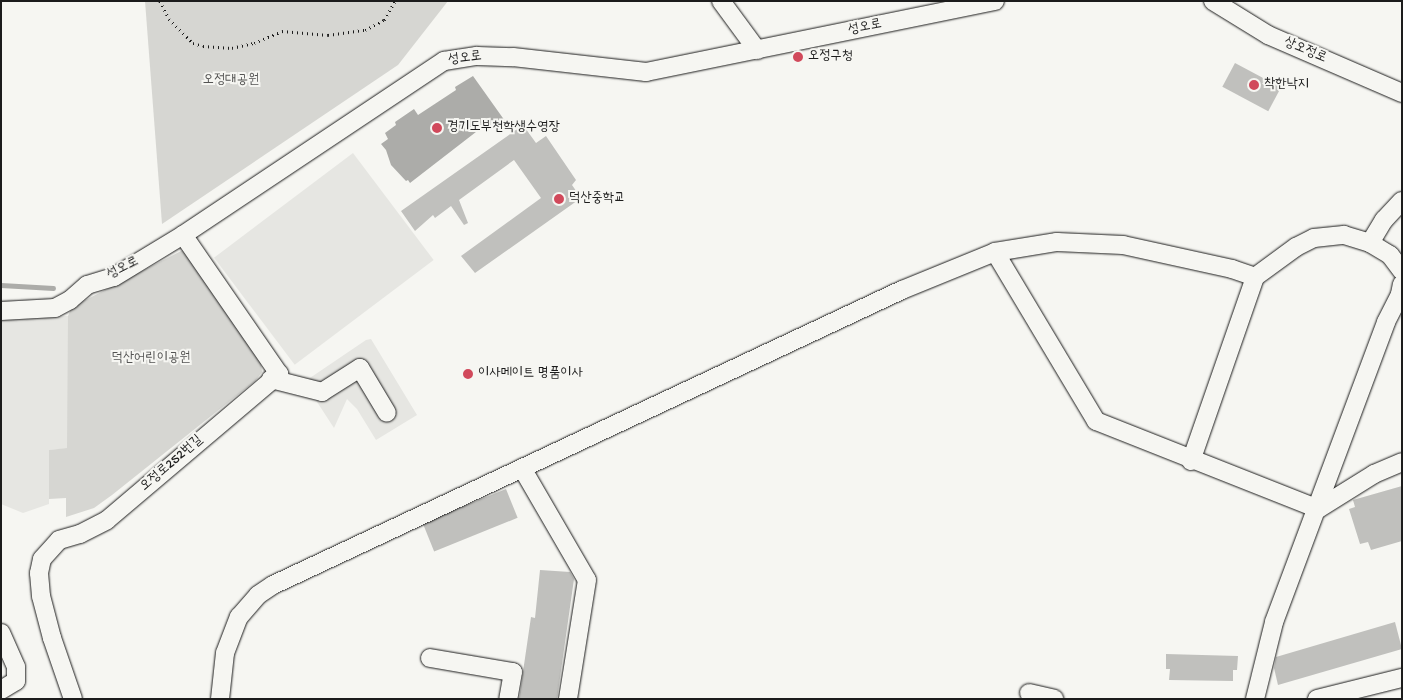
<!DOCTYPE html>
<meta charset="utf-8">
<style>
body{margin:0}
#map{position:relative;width:1403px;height:700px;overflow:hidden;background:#f6f6f2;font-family:"Gochi Hand","Poor Story",sans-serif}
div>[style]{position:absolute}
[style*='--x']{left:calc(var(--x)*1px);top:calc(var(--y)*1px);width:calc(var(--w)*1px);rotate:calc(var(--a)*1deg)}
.built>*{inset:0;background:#e6e6e2;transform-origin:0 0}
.green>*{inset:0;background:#d6d6d2}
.water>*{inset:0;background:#acaca9}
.stream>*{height:4.5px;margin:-2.25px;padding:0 2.25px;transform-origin:2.25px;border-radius:2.25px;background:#acaca9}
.building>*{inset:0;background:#c0c0bd;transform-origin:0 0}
.path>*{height:2.5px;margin-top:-1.25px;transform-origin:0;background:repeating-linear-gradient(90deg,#1c1c1c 0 1px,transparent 0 5px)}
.roads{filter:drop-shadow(0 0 1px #1c1c1c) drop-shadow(0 0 1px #1c1c1c)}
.minor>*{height:18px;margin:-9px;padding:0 9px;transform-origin:9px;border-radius:9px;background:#f6f6f2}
.dots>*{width:14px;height:14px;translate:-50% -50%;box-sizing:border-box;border:2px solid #f6f6f2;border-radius:50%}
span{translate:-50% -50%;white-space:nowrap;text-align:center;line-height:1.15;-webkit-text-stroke:4px #f6f6f2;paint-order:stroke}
.street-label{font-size:14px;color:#1c1c1c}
.poi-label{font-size:14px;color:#1c1c1c}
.left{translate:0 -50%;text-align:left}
.park-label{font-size:14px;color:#545453}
.frame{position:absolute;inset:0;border:2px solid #1c1c1c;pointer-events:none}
</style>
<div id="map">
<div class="built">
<div style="left:353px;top:153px;width:134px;height:174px;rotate:53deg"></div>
<div style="clip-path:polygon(68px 316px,72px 448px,49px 450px,49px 504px,23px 513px,1px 504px,1px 319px)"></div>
<div style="clip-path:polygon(371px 339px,417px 415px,376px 440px,357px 409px,347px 399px,334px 428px,304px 382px,366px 340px)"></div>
</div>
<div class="green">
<div style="clip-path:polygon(145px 1px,448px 1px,398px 65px,162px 224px)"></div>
<div style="clip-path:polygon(185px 249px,261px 363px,262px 372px,255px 381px,112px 495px,94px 508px,66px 517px,66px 498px,49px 499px,49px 450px,67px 448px,68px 316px,72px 307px)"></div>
</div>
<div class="water">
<div style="clip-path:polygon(473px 76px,505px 121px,491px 130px,485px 125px,410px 183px,408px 180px,406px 181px,391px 165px,386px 150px,381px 144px,388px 139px,385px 133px,396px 125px,395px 122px,414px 109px,418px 115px,456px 90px,455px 87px)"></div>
</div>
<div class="stream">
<div style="--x:1;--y:285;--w:52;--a:3.3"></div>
</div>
<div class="building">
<div style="left:1235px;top:63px;width:52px;height:27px;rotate:28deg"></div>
<div style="clip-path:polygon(523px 125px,536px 143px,546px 136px,576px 180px,572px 185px,581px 198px,475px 273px,461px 256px,541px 198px,514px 160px,459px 200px,468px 223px,464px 225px,451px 206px,435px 218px,433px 215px,415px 231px,401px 211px)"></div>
<div style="clip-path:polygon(1402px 486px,1402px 541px,1371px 550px,1368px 542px,1360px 544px,1349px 509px,1355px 507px,1353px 500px)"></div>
<div style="left:506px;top:489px;width:31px;height:90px;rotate:68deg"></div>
<div style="clip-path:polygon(540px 570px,570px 572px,574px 579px,557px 699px,519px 699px,531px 617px,535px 618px)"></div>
<div style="clip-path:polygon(1395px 622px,1402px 649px,1278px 685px,1274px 668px,1276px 657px)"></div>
<div style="clip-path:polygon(1166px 654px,1238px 656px,1237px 670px,1233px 670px,1233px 681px,1169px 680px,1170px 669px,1166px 669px)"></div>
</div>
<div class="path">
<div style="--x:160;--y:1;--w:20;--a:63"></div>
<div style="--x:169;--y:19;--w:34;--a:45"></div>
<div style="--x:193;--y:43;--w:10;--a:17"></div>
<div style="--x:203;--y:46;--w:29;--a:4"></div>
<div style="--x:232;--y:48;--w:23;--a:-13"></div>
<div style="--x:254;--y:43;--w:30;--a:-23"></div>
<div style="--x:282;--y:31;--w:46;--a:5"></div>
<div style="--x:328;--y:35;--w:37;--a:-8"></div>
<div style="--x:365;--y:30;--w:21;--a:-28"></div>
<div style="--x:384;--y:20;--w:22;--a:-60"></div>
</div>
<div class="roads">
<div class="minor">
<div style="--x:721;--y:1;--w:61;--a:53.7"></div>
<div style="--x:1213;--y:1;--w:65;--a:31.7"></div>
<div style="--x:1268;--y:35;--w:146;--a:23.4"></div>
<div style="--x:1370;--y:243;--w:27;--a:-59"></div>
<div style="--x:1384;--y:220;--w:26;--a:-47"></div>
<div style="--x:995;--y:252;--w:197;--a:59.1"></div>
<div style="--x:1096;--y:421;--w:239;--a:21.6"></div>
<div style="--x:1318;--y:509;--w:66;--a:-32"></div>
<div style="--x:1374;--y:474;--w:30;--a:-23"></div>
<div style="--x:1;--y:311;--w:54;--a:-3.2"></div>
<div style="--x:55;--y:308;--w:17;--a:-28"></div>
<div style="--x:70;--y:300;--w:23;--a:-41"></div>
<div style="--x:87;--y:285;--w:28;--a:-17"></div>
<div style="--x:114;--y:277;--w:81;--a:-31.3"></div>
<div style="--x:183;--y:235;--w:314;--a:-33.7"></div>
<div style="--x:444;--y:61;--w:33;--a:-9"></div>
<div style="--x:477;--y:56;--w:36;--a:2"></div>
<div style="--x:513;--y:57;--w:134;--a:6.4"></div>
<div style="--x:646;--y:72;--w:356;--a:-11.5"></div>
<div style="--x:271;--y:379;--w:53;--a:14.3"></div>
<div style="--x:322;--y:392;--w:45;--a:-32.3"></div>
<div style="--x:360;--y:368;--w:52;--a:59"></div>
<div style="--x:1191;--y:461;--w:195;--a:-70.8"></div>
<div style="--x:1255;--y:277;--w:51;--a:-36.2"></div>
<div style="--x:1296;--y:247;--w:20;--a:-27"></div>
<div style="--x:1314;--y:238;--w:30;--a:-6"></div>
<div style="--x:1344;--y:235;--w:27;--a:17"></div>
<div style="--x:1370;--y:243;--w:23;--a:31"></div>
<div style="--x:1390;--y:255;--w:20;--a:53"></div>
<div style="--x:522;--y:468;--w:129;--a:59.9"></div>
<div style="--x:587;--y:580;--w:121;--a:99.1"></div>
<div style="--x:1;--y:633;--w:37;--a:66"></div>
<div style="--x:16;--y:667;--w:14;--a:90"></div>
<div style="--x:16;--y:681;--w:17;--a:149"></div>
<div style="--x:430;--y:658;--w:84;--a:9.6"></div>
<div style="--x:513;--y:672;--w:27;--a:100"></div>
<div style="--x:1029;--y:693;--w:26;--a:13"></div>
<div style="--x:73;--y:699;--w:65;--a:-109"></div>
<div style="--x:52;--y:638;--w:43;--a:-104.7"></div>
<div style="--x:41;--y:596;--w:23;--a:-95"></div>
<div style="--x:39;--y:573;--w:14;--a:-78"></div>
<div style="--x:42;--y:559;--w:25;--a:-48"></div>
<div style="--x:59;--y:540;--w:22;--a:-16"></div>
<div style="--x:80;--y:534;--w:30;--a:-27"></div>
<div style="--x:107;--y:520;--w:226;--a:-40.3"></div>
<div style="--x:279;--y:374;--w:169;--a:-124.6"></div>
<div style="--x:220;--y:699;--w:46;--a:-83.8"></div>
<div style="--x:225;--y:653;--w:39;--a:-69"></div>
<div style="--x:239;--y:617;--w:29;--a:-49"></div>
<div style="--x:258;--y:595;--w:18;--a:-34"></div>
<div style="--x:273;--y:585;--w:695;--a:-25.13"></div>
<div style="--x:902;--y:290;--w:100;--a:-22.2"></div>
<div style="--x:995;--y:252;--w:63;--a:-9.2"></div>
<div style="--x:1057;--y:242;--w:66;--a:2.6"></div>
<div style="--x:1123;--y:245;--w:112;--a:12.4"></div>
<div style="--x:1232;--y:269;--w:24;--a:19"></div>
<div style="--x:1255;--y:699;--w:79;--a:-76.1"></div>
<div style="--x:1274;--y:622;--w:320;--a:-69.5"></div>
<div style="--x:1386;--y:322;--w:31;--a:-63"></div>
<div style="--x:1400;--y:294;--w:10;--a:-79"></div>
<div style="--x:1317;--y:699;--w:88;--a:-13.9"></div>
</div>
</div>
<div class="dots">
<div style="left:798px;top:57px;background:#d1495b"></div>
<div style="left:1254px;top:85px;background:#d1495b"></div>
<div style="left:437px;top:128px;background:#d1495b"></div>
<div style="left:559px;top:199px;background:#d1495b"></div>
<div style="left:468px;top:374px;background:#d1495b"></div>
</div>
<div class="street-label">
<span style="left:865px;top:28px;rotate:-11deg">성오로</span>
<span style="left:1305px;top:51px;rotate:23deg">상오정로</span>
<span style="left:465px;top:59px;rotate:-7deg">성오로</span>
<span style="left:123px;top:269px;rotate:-27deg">성오로</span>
<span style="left:172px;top:464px;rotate:-41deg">오정로252번길</span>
</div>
<div class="poi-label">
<span class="left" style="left:808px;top:57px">오정구청</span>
<span class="left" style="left:1264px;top:85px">착한낙지</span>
<span class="left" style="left:447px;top:128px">경기도부천학생수영장</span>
<span class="left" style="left:569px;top:199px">덕산중학교</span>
<span class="left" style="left:478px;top:374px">이사메이트 명품이사</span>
</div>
<div class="park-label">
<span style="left:231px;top:81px">오정대공원</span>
<span style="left:151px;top:359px">덕산어린이공원</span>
</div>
<div class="frame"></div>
</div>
